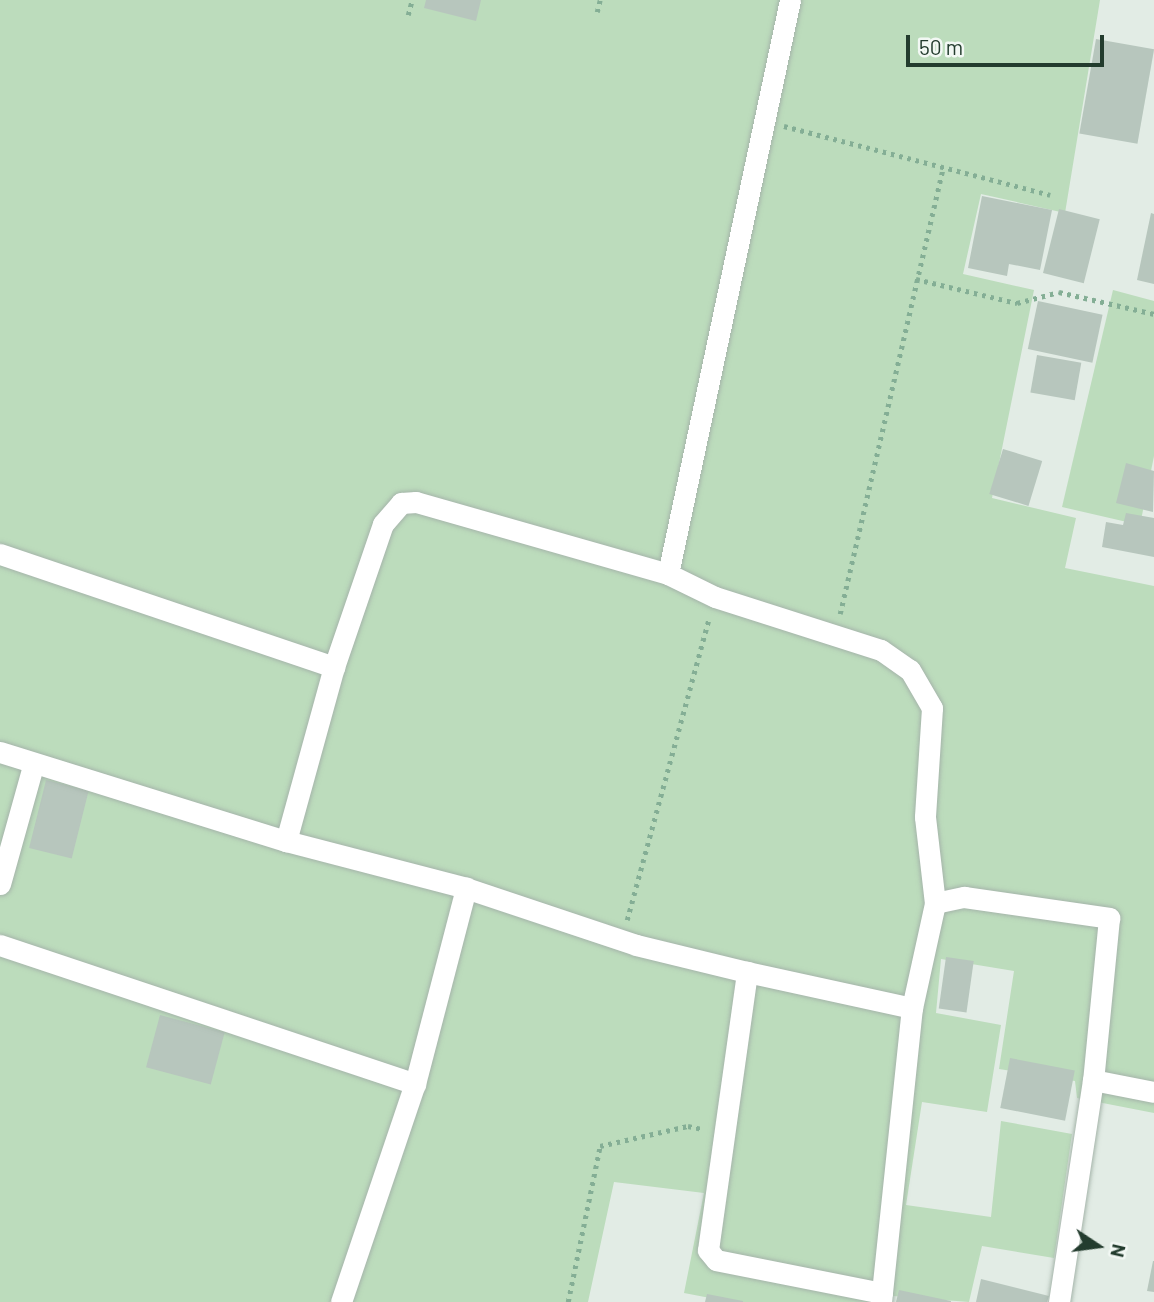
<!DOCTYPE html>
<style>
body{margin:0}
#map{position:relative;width:1154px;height:1302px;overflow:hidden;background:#e2ece5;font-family:Barlow,sans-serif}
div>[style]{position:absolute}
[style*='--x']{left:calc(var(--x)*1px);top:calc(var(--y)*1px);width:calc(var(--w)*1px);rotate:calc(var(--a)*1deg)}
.green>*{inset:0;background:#bcdcbc}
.building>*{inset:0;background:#b7c6bd;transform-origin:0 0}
.path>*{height:4.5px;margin-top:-2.25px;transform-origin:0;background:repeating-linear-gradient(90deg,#84ae95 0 3.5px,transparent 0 8.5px)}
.roads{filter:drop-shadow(0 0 2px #a5b4aa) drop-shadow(0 0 2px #a5b4aa)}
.street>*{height:21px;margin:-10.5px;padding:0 10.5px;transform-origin:10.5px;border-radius:10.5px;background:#fff}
span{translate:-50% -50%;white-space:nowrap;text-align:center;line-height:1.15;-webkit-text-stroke:7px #f2f8f4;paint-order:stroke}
.north{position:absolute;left:1063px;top:1211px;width:70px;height:70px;-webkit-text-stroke:5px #f2f8f4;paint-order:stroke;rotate:103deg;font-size:19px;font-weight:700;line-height:28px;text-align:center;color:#233c2e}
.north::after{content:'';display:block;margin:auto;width:24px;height:32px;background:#233c2e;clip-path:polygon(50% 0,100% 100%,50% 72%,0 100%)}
.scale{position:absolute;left:906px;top:35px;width:198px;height:32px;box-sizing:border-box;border:4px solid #233c2e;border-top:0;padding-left:9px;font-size:21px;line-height:24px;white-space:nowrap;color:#233c2e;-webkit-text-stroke:5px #f2f8f4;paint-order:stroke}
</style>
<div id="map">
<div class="green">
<div style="clip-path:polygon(0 0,1100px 0,1065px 213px,981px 194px,963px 274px,1034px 290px,992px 498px,1076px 518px,1065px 568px,1154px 586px,1154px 1113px,1077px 1098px,1075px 1081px,999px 1069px,1014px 971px,941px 959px,936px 1013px,1001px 1025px,987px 1112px,922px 1102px,906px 1205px,991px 1217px,1001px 1121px,1072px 1134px,1054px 1258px,982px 1246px,969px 1302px,893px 1296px,891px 1302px,731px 1302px,684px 1293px,704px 1193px,614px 1182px,588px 1302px,0 1302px)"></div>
<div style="clip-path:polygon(1113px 290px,1154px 301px,1154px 456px,1140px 525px,1062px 507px)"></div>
</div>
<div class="building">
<div style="clip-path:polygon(426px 0,481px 0,476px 21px,424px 8px)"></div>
<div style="left:1096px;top:39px;width:59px;height:96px;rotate:10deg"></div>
<div style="clip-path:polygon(982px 196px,1052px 210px,1040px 270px,1009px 264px,1007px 276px,968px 268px)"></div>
<div style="left:1059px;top:209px;width:42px;height:66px;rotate:14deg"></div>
<div style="clip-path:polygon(1151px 213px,1154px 214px,1154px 284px,1137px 280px)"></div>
<div style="left:1038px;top:301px;width:66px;height:49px;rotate:12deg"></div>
<div style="left:1037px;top:355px;width:45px;height:38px;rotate:10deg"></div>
<div style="left:1003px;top:449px;width:41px;height:47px;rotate:17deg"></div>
<div style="clip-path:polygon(1126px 463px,1154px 471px,1153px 512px,1116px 503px)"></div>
<div style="clip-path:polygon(1126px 513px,1154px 518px,1154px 557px,1102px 547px,1106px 522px,1123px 525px)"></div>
<div style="left:46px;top:780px;width:44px;height:70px;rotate:14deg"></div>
<div style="left:946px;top:957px;width:28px;height:52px;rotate:8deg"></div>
<div style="left:160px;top:1015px;width:67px;height:54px;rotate:15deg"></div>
<div style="left:1010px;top:1058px;width:66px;height:51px;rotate:11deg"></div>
<div style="clip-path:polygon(1153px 1261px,1154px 1261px,1154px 1292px,1147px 1291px)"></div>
<div style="clip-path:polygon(981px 1279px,1049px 1296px,1047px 1302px,976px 1302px)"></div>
<div style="clip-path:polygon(899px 1290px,951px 1301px,951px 1302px,896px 1302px)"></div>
<div style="clip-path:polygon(707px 1294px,743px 1301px,743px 1302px,705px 1302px)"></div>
</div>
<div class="path">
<div style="--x:597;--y:12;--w:12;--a:-76"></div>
<div style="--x:408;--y:15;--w:16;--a:-75"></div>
<div style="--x:784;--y:126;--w:275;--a:14.5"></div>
<div style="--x:916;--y:279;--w:104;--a:13.4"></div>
<div style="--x:1017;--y:303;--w:43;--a:-14.7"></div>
<div style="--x:1059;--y:292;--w:98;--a:13"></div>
<div style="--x:840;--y:614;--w:458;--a:-77"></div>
<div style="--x:627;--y:920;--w:313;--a:-74.8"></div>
<div style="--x:568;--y:1302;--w:159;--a:-78.4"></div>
<div style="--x:600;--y:1146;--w:90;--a:-12.8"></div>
<div style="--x:688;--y:1126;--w:14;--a:12"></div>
</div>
<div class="roads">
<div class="street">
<div style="--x:0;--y:554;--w:353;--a:18.7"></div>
<div style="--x:668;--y:574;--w:587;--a:-78"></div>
<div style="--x:0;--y:752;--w:300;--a:17.3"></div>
<div style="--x:286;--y:841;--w:180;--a:-74.6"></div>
<div style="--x:334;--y:667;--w:151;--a:-71.1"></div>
<div style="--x:383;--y:524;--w:28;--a:-49"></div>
<div style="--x:401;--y:503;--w:15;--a:-4"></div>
<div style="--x:416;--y:502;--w:262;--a:15.9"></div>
<div style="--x:668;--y:574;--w:52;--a:26.1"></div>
<div style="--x:715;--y:597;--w:174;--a:17.7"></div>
<div style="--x:881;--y:650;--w:35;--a:35"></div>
<div style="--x:910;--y:670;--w:44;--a:59.9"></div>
<div style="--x:932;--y:708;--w:109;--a:93.7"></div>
<div style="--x:925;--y:817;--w:87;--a:83.4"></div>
<div style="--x:286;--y:841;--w:186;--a:14.6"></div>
<div style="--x:0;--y:884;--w:123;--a:-74.4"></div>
<div style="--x:0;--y:945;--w:438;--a:18.5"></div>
<div style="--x:1093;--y:1080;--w:62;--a:11.1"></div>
<div style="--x:882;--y:1293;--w:169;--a:-168.8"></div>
<div style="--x:716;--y:1260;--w:13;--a:-129"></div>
<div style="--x:708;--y:1250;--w:281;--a:-82"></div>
<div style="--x:747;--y:972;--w:169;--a:12.3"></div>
<div style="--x:341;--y:1302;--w:230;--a:-71.3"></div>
<div style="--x:415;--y:1084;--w:203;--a:-75.4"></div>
<div style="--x:466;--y:888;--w:179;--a:18.5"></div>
<div style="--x:636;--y:945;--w:114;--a:13.7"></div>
<div style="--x:881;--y:1302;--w:296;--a:-84"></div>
<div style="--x:912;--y:1008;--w:107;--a:-77.6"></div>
<div style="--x:935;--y:903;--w:30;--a:-12"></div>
<div style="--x:964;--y:897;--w:147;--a:8.2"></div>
<div style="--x:1109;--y:918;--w:163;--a:95.6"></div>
<div style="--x:1093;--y:1080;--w:225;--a:98.7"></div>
</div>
</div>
<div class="north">N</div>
<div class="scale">50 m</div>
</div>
